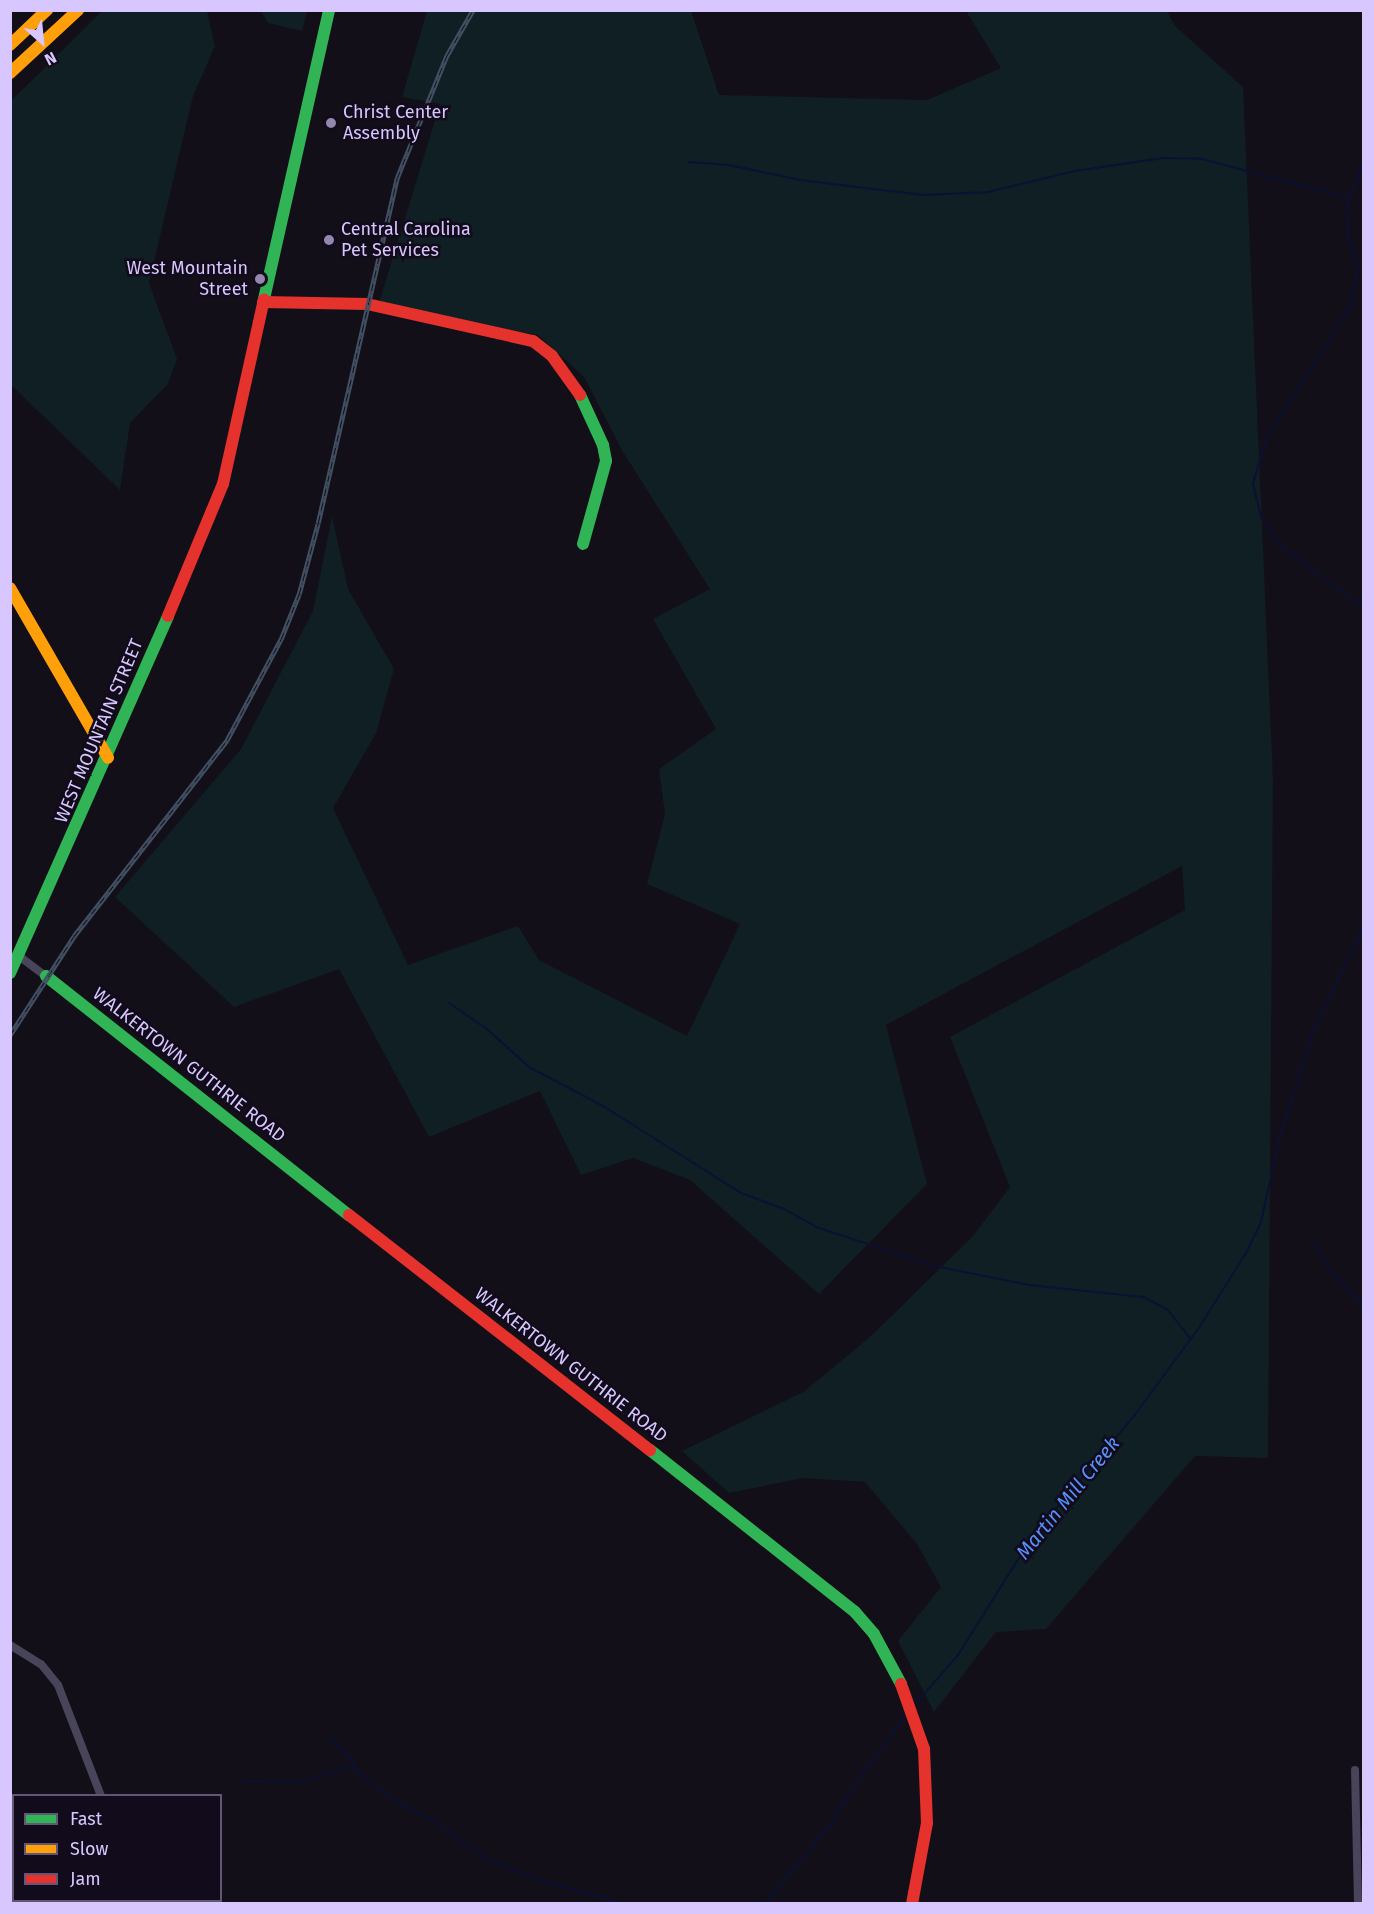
<!DOCTYPE html>
<style>
body{margin:0}
#map{position:relative;width:1374px;height:1914px;overflow:hidden;background:#120f18;font-family:"Fira Sans",sans-serif}
div>[style]{position:absolute}
[style*='--x']{left:calc(var(--x)*1px);top:calc(var(--y)*1px);width:calc(var(--w)*1px);rotate:calc(var(--a)*1deg)}
.green>*{inset:0;background:#0f1f23}
.stream>*{height:2px;margin:-1px;padding:0 1px;transform-origin:1px;border-radius:1px;background:#0a1134}
.street>*{height:8px;margin:-4px;padding:0 4px;transform-origin:4px;border-radius:4px;background:#484459}
.fast>*{height:12px;margin:-6px;padding:0 6px;transform-origin:6px;border-radius:6px;background:#30b455}
.slow>*{height:12px;margin:-6px;padding:0 6px;transform-origin:6px;border-radius:6px;background:#ff9f0a}
.jam>*{height:12px;margin:-6px;padding:0 6px;transform-origin:6px;border-radius:6px;background:#e5322d}
.rail>*{height:4.5px;margin-top:-2.25px;transform-origin:0;background:repeating-linear-gradient(90deg,#110b1c 0 7px,#425063 0 14px);box-sizing:border-box;border-block:2px solid #425063}
.dots>*{width:16px;height:16px;translate:-50% -50%;box-sizing:border-box;border:3px solid #110b1c;border-radius:50%}
span{translate:-50% -50%;white-space:nowrap;text-align:center;line-height:1.15;-webkit-text-stroke:5px #110b1c;paint-order:stroke}
.poi-label{font-size:18px;color:#d8c7fe}
.left{translate:0 -50%;text-align:left}
.right{translate:-100% -50%;text-align:right}
.street-label{font-size:18px;color:#d8c7fe}
.water-label{font-size:20px;color:#5790fc;font-style:italic}
.frame{position:absolute;inset:0;border:12px solid #d8c7fe;pointer-events:none}
.legend{position:absolute;left:12px;top:1794px;width:210px;height:108px;box-sizing:border-box;background:#110b1c;border:2px solid #615676;margin:0;padding:8px 10px;list-style:none;font-size:18px;color:#d8c7fe}
.legend li{display:flex;align-items:center;gap:12px;height:30px}
.legend b{width:30px;border:2px solid #615676}
.north{position:absolute;left:12px;top:12px;width:60px;height:60px;-webkit-text-stroke:4px #110b1c;paint-order:stroke;rotate:153deg;font-size:16px;font-weight:700;line-height:24px;text-align:center;color:#d8c7fe}
.north::after{content:'';display:block;margin:auto;width:21px;height:27px;background:#d8c7fe;clip-path:polygon(50% 0,100% 100%,50% 72%,0 100%)}
</style>
<div id="map">
<div class="green">
<div style="clip-path:polygon(103px 10px,207px 11px,215px 46px,193px 96px,149px 283px,177px 359px,168px 384px,130px 423px,120px 490px,10px 384px,11px 101px)"></div>
<div style="clip-path:polygon(261px 11px,307px 11px,302px 31px,268px 23px)"></div>
<div style="clip-path:polygon(427px 11px,691px 11px,719px 95px,927px 100px,1001px 68px,966px 11px,1167px 11px,1175px 26px,1243px 87px,1273px 780px,1268px 1458px,1195px 1456px,1046px 1629px,996px 1632px,934px 1712px,898px 1641px,941px 1587px,917px 1544px,865px 1482px,803px 1478px,729px 1493px,682px 1451px,803px 1392px,870px 1337px,973px 1236px,1010px 1187px,950px 1037px,1185px 910px,1182px 866px,886px 1025px,927px 1184px,819px 1294px,690px 1180px,633px 1158px,581px 1175px,540px 1091px,429px 1137px,339px 969px,234px 1007px,115px 897px,241px 749px,313px 611px,332px 516px,348px 589px,394px 669px,376px 733px,333px 808px,408px 965px,518px 926px,539px 960px,687px 1036px,740px 924px,647px 884px,665px 814px,659px 769px,716px 729px,653px 619px,710px 589px,623px 452px,584px 377px,538px 335px,378px 306px,440px 104px,402px 97px)"></div>
</div>
<div class="stream">
<div style="--x:1364;--y:161;--w:48;--a:110.7"></div>
<div style="--x:1347;--y:206;--w:34;--a:87"></div>
<div style="--x:1349;--y:240;--w:28;--a:72"></div>
<div style="--x:1358;--y:267;--w:40;--a:100"></div>
<div style="--x:1351;--y:306;--w:156;--a:122.7"></div>
<div style="--x:1267;--y:437;--w:48;--a:106.9"></div>
<div style="--x:1253;--y:483;--w:36;--a:77"></div>
<div style="--x:1261;--y:518;--w:34;--a:54"></div>
<div style="--x:1281;--y:546;--w:104;--a:36.8"></div>
<div style="--x:689;--y:162;--w:40;--a:4.3"></div>
<div style="--x:729;--y:165;--w:73;--a:11.9"></div>
<div style="--x:800;--y:180;--w:124;--a:7"></div>
<div style="--x:923;--y:195;--w:65;--a:-2.6"></div>
<div style="--x:988;--y:192;--w:89;--a:-13.6"></div>
<div style="--x:1075;--y:171;--w:89;--a:-8.4"></div>
<div style="--x:1163;--y:158;--w:39;--a:1"></div>
<div style="--x:1202;--y:159;--w:153;--a:14.8"></div>
<div style="--x:449;--y:1003;--w:46;--a:34.4"></div>
<div style="--x:487;--y:1029;--w:57;--a:42.1"></div>
<div style="--x:529;--y:1067;--w:84;--a:27.8"></div>
<div style="--x:603;--y:1106;--w:163;--a:32.2"></div>
<div style="--x:741;--y:1193;--w:46;--a:20.4"></div>
<div style="--x:784;--y:1209;--w:37;--a:29"></div>
<div style="--x:816;--y:1227;--w:125;--a:18.1"></div>
<div style="--x:935;--y:1266;--w:96;--a:11.4"></div>
<div style="--x:1029;--y:1285;--w:115;--a:6"></div>
<div style="--x:1143;--y:1297;--w:28;--a:27"></div>
<div style="--x:1168;--y:1310;--w:37;--a:52"></div>
<div style="--x:1311;--y:1237;--w:36;--a:60"></div>
<div style="--x:1329;--y:1268;--w:52;--a:48.1"></div>
<div style="--x:916;--y:1703;--w:64;--a:-48.8"></div>
<div style="--x:958;--y:1655;--w:136;--a:-57.9"></div>
<div style="--x:1030;--y:1540;--w:162;--a:-50"></div>
<div style="--x:1134;--y:1416;--w:112;--a:-53.7"></div>
<div style="--x:1200;--y:1326;--w:86;--a:-57.8"></div>
<div style="--x:1246;--y:1253;--w:34;--a:-64"></div>
<div style="--x:1261;--y:1222;--w:88;--a:-77.5"></div>
<div style="--x:1280;--y:1136;--w:109;--a:-72.4"></div>
<div style="--x:1313;--y:1032;--w:119;--a:-64.5"></div>
<div style="--x:329;--y:1737;--w:33;--a:44"></div>
<div style="--x:353;--y:1760;--w:7;--a:98"></div>
<div style="--x:243;--y:1781;--w:57;--a:1"></div>
<div style="--x:300;--y:1782;--w:54;--a:-16.1"></div>
<div style="--x:352;--y:1767;--w:53;--a:38.2"></div>
<div style="--x:394;--y:1800;--w:43;--a:27.8"></div>
<div style="--x:432;--y:1820;--w:67;--a:35.3"></div>
<div style="--x:487;--y:1859;--w:54;--a:21.8"></div>
<div style="--x:537;--y:1879;--w:91;--a:15.9"></div>
<div style="--x:765;--y:1904;--w:104;--a:-50.5"></div>
<div style="--x:831;--y:1824;--w:43;--a:-59.3"></div>
<div style="--x:853;--y:1787;--w:93;--a:-53.7"></div>
</div>
<div class="street">
<div style="--x:19;--y:956;--w:34;--a:37"></div>
<div style="--x:10;--y:1645;--w:36;--a:32"></div>
<div style="--x:41;--y:1664;--w:27;--a:51"></div>
<div style="--x:58;--y:1685;--w:119;--a:68.8"></div>
<div style="--x:1355;--y:1770;--w:134;--a:88.7"></div>
<div style="--x:142;--y:1900;--w:4;--a:76"></div>
</div>
<div class="fast">
<div style="--x:264;--y:299;--w:296;--a:-77.3"></div>
<div style="--x:580;--y:395;--w:55;--a:65.3"></div>
<div style="--x:603;--y:445;--w:16;--a:79"></div>
<div style="--x:606;--y:461;--w:86;--a:105.5"></div>
<div style="--x:10;--y:973;--w:390;--a:-66.1"></div>
<div style="--x:46;--y:976;--w:386;--a:38.3"></div>
<div style="--x:650;--y:1450;--w:261;--a:38.3"></div>
<div style="--x:855;--y:1612;--w:29;--a:49"></div>
<div style="--x:874;--y:1634;--w:57;--a:61.6"></div>
</div>
<div class="slow">
<div style="--x:10;--y:45;--w:51;--a:-43.4"></div>
<div style="--x:10;--y:73;--w:93;--a:-42.8"></div>
<div style="--x:10;--y:588;--w:196;--a:60"></div>
</div>
<div class="jam">
<div style="--x:263;--y:302;--w:104;--a:1.1"></div>
<div style="--x:367;--y:304;--w:170;--a:12.6"></div>
<div style="--x:533;--y:341;--w:24;--a:38"></div>
<div style="--x:552;--y:356;--w:48;--a:54.3"></div>
<div style="--x:168;--y:616;--w:143;--a:-67.4"></div>
<div style="--x:223;--y:484;--w:189;--a:-77.5"></div>
<div style="--x:349;--y:1215;--w:382;--a:38"></div>
<div style="--x:901;--y:1684;--w:69;--a:70.5"></div>
<div style="--x:924;--y:1749;--w:74;--a:87.7"></div>
<div style="--x:927;--y:1823;--w:82;--a:100.5"></div>
</div>
<div class="rail">
<div style="--x:10;--y:1035;--w:118;--a:-57.1"></div>
<div style="--x:74;--y:936;--w:249;--a:-52"></div>
<div style="--x:227;--y:740;--w:115;--a:-61.9"></div>
<div style="--x:281;--y:639;--w:48;--a:-68.2"></div>
<div style="--x:299;--y:594;--w:73;--a:-75"></div>
<div style="--x:318;--y:523;--w:354;--a:-77.1"></div>
<div style="--x:397;--y:178;--w:133;--a:-67.9"></div>
<div style="--x:447;--y:55;--w:52;--a:-60"></div>
</div>
<div class="dots">
<div style="left:331px;top:123px;background:#9387ae"></div>
<div style="left:329px;top:240px;background:#9387ae"></div>
<div style="left:260px;top:279px;background:#9387ae"></div>
</div>
<div class="poi-label">
<span class="left" style="left:343px;top:123px">Christ Center<br>Assembly</span>
<span class="left" style="left:341px;top:240px">Central Carolina<br>Pet Services</span>
<span class="right" style="left:248px;top:279px">West Mountain<br>Street</span>
</div>
<div class="street-label">
<span style="left:99px;top:731px;rotate:-67deg">WEST MOUNTAIN STREET</span>
<span style="left:189px;top:1065px;rotate:38deg">WALKERTOWN GUTHRIE ROAD</span>
<span style="left:571px;top:1365px;rotate:38deg">WALKERTOWN GUTHRIE ROAD</span>
</div>
<div class="water-label">
<span style="left:1068px;top:1498px;rotate:-51deg">Martin Mill Creek</span>
</div>
<div class="frame"></div>
<ul class="legend">
<li><b style="height:8px;background:#30b455"></b>Fast</li>
<li><b style="height:8px;background:#ff9f0a"></b>Slow</li>
<li><b style="height:8px;background:#e5322d"></b>Jam</li>
</ul>
<div class="north">N</div>
</div>
